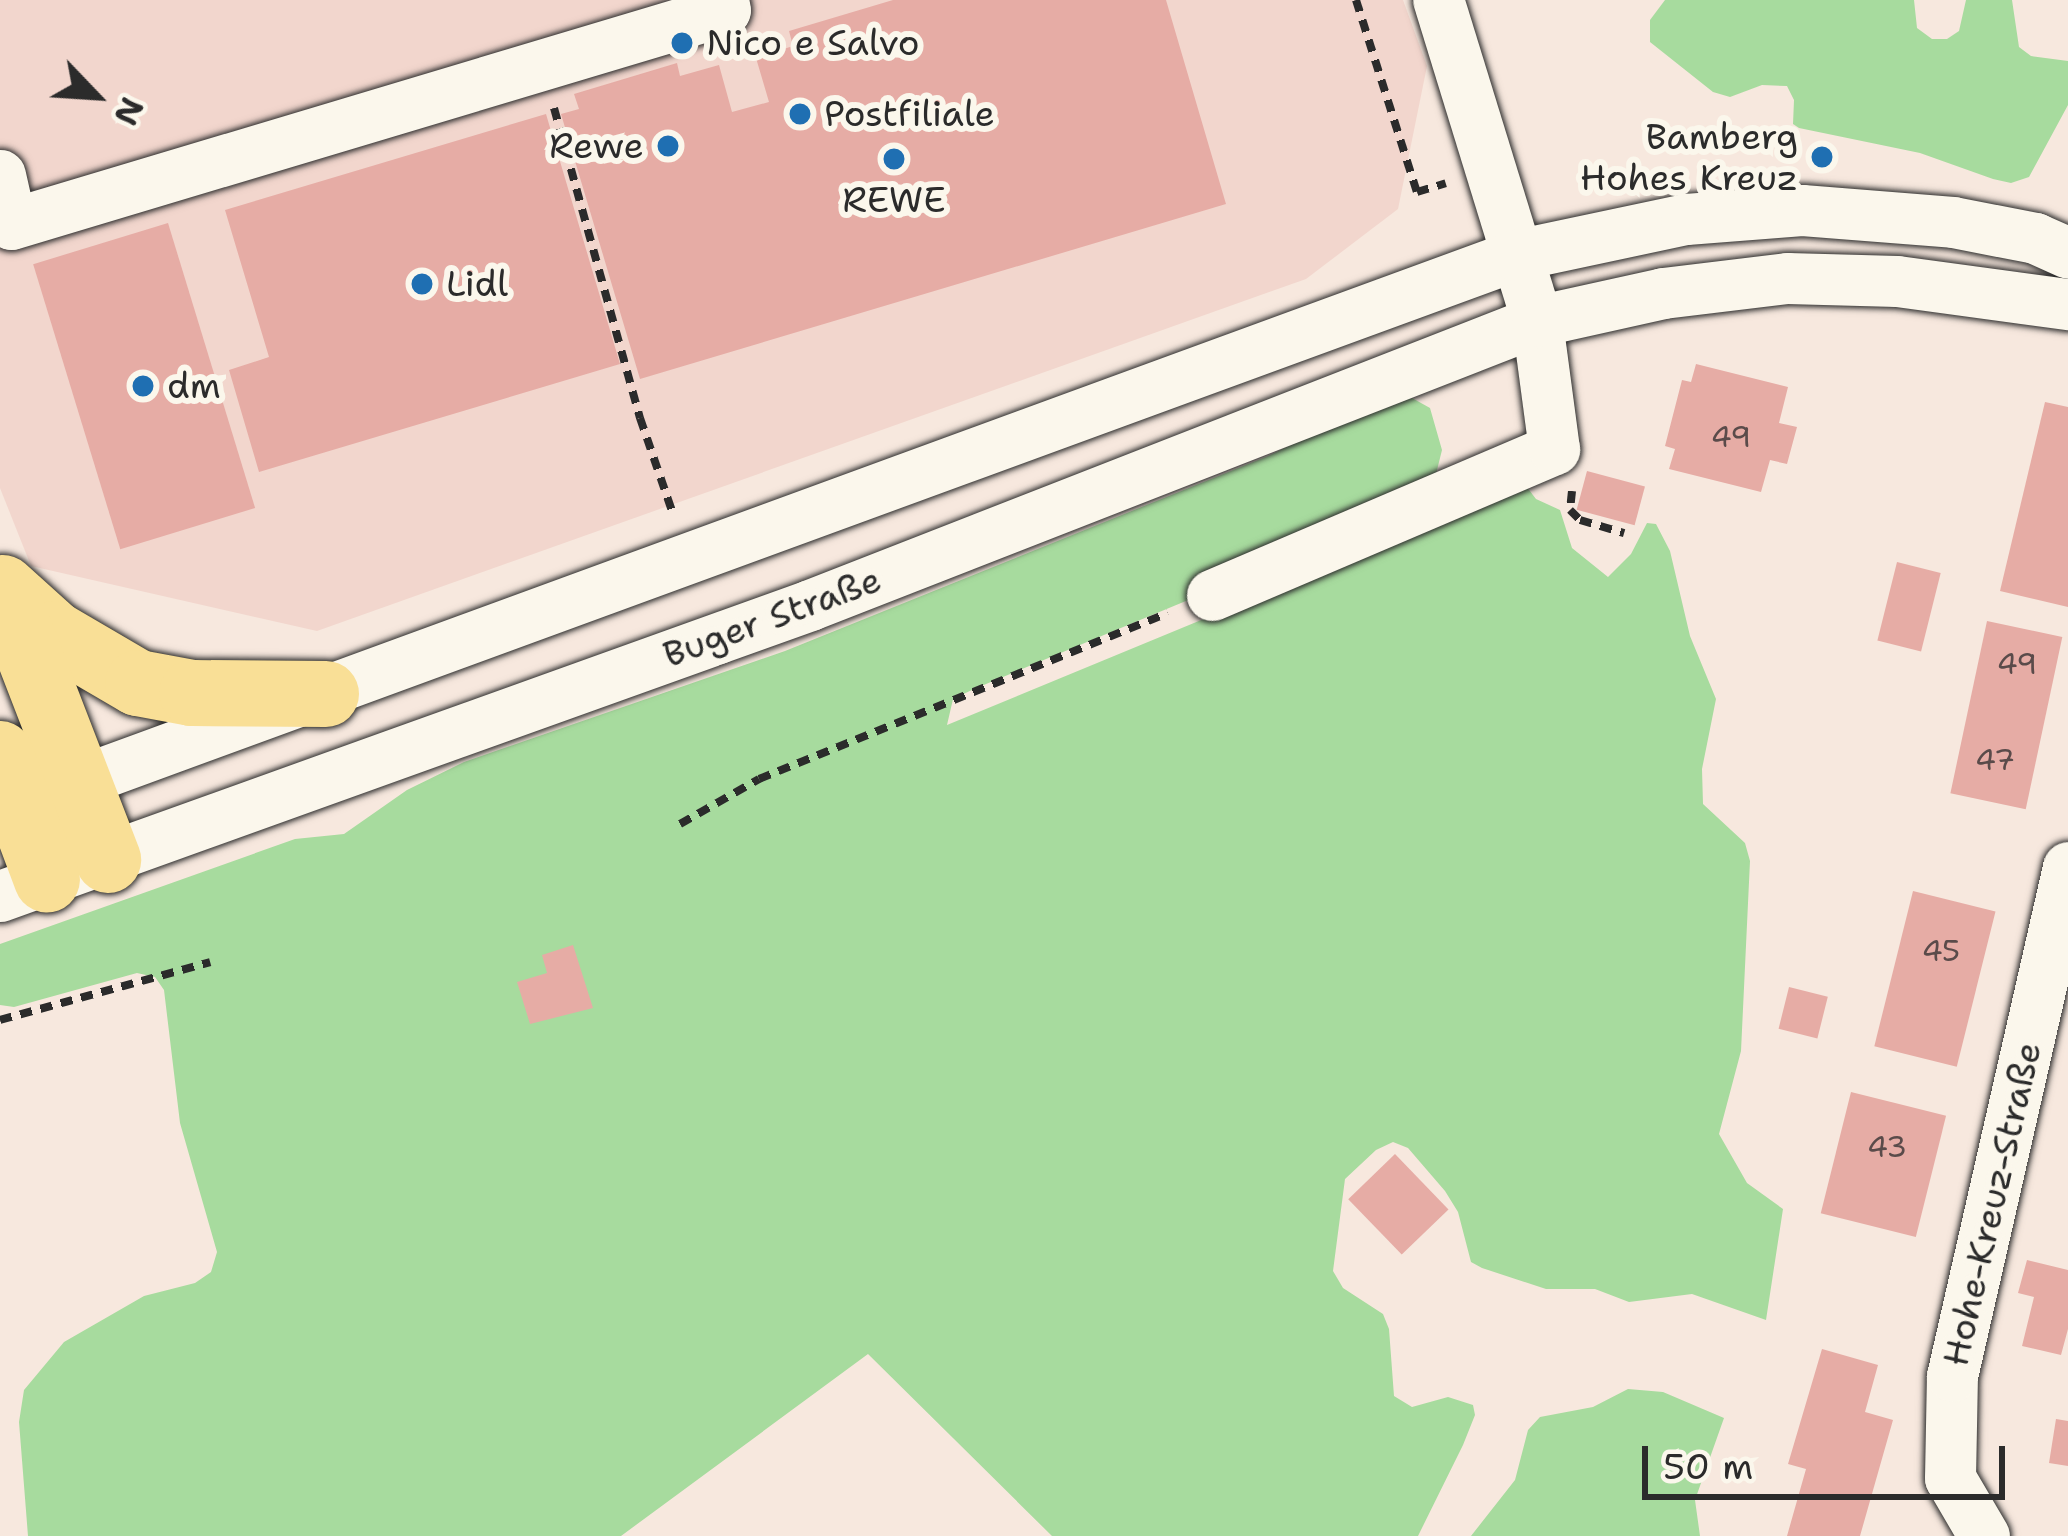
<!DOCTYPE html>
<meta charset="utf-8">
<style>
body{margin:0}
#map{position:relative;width:2068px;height:1536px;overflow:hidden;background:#f7e8de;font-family:"Shantell Sans",sans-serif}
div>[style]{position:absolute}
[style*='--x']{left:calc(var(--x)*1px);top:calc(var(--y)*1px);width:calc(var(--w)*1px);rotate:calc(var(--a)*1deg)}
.built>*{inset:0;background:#f2d6cd}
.green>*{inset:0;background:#a7db9e}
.building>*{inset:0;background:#e6aca5;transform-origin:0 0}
.path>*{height:8px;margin-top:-4px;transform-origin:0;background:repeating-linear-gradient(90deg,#2b2b2b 0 12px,transparent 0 21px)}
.roads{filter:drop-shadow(0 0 3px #2b2b2b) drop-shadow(0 0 3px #2b2b2b)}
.minor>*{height:51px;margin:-25.5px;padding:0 25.5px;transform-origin:25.5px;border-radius:25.5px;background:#fbf7ec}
.major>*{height:66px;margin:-33px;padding:0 33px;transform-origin:33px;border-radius:33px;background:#f9df96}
.dots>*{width:33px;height:33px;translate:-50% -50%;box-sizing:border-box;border:6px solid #fbf7ec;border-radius:50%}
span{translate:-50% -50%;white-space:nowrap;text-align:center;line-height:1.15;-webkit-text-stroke:12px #fbf7ec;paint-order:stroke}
.number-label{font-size:30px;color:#5a4b4a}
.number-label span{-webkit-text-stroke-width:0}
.poi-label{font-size:36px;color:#2b2b2b}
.left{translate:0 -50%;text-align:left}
.right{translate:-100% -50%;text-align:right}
.street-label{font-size:36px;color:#2b2b2b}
.north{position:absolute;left:36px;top:36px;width:120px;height:120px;-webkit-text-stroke:9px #fbf7ec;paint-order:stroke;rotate:115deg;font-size:33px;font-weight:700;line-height:48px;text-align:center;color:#2b2b2b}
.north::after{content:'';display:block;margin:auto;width:42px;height:54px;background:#2b2b2b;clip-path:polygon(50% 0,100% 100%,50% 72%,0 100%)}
.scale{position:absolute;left:1642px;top:1446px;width:363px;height:54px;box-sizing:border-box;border:6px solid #2b2b2b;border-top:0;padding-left:15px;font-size:36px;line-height:42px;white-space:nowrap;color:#2b2b2b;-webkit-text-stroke:9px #fbf7ec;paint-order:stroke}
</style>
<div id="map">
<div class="built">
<div style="clip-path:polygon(0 0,1403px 0,1427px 66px,1398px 209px,1306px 279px,317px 631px,31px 566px,0 488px)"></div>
</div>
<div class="green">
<div style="clip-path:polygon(1665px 0,1914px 0,1917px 28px,1932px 39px,1947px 39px,1959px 31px,1966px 0,2012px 0,2019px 47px,2031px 56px,2068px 61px,2068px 105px,2029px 177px,2011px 183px,1993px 179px,1920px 153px,1799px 128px,1793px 124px,1794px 100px,1787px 86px,1762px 85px,1730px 97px,1713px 92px,1650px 42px,1650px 20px)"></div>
<div style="clip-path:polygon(1412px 398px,1430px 408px,1442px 450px,1435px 478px,1403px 511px,974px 689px,953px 699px,947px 725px,1526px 486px,1536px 499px,1560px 510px,1572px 548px,1608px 577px,1631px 554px,1647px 523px,1656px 524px,1670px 551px,1690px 636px,1716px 699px,1702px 769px,1703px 804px,1745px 843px,1750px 861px,1741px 1051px,1719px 1134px,1747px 1183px,1783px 1209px,1766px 1320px,1692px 1294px,1629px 1302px,1595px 1289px,1546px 1289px,1482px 1268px,1471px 1262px,1458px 1212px,1445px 1191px,1408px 1148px,1393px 1142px,1376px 1150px,1345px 1179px,1333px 1271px,1343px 1288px,1383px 1314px,1389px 1329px,1394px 1396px,1412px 1407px,1448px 1397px,1473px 1405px,1475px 1415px,1463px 1445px,1418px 1536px,1052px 1536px,868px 1354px,621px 1536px,28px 1536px,19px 1422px,24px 1390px,64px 1342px,144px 1296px,195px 1283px,211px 1272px,217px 1252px,180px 1123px,164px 990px,155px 977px,137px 973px,14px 1007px,0 1005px,0 944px,295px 839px,344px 834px,407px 790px,464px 762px,785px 651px,1268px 456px,1360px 412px)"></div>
<div style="clip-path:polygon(1628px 1389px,1663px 1392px,1724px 1418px,1695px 1500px,1700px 1536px,1471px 1536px,1515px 1480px,1528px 1430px,1540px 1417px,1593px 1407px)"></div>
</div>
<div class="building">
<div style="clip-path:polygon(893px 0,1166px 0,1226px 204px,640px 379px,561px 114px,579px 109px,574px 94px,677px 63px,680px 76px,719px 65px,732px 112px,769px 102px,756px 58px,793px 46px,789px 31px)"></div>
<div style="clip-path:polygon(546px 114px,620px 364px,259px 472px,229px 370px,269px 357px,225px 210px)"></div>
<div style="left:168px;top:223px;width:298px;height:141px;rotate:73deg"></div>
<div style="clip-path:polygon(1696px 364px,1788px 387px,1779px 423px,1797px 427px,1787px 464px,1770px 460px,1761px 492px,1669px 469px,1675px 449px,1665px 446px,1682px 380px,1691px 382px)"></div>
<div style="clip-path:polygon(2045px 402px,2068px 407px,2068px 607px,2000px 591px)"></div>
<div style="left:1587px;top:471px;width:60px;height:40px;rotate:15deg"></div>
<div style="left:1897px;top:562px;width:45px;height:81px;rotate:14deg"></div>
<div style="left:1987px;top:621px;width:77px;height:176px;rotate:12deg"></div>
<div style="left:1913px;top:891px;width:85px;height:160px;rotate:14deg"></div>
<div style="clip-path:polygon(573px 945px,593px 1008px,530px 1024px,517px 982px,547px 973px,542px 955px)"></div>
<div style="left:1789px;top:987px;width:40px;height:43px;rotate:14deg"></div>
<div style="left:1851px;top:1092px;width:98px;height:125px;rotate:14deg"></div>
<div style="left:1395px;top:1154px;width:77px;height:65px;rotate:46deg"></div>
<div style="clip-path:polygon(2027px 1260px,2068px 1270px,2068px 1329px,2061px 1355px,2022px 1346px,2034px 1297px,2018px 1293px)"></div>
<div style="clip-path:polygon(1822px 1349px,1878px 1365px,1865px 1412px,1893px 1420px,1860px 1536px,1787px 1536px,1806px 1469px,1788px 1464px)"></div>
<div style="clip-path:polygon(2056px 1419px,2068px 1421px,2068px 1466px,2049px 1463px)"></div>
</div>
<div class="path">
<div style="--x:1356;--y:0;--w:201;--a:72.4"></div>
<div style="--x:1417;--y:192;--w:30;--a:-17"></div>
<div style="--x:554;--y:108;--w:322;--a:74.5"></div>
<div style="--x:640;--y:418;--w:102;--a:71"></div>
<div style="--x:1572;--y:491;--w:19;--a:96"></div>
<div style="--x:1570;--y:510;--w:14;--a:45"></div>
<div style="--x:1580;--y:520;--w:46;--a:16.5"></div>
<div style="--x:680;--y:824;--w:91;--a:-29.7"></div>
<div style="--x:759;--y:779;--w:441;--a:-22.1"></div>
<div style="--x:0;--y:1020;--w:218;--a:-15.4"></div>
</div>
<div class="roads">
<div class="minor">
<div style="--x:0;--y:175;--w:50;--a:77.3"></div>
<div style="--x:11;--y:224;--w:745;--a:-16.68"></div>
<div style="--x:725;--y:10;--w:10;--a:-101"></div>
<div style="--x:1212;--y:595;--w:372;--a:-23.1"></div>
<div style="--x:1554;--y:449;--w:129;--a:-97.6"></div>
<div style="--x:1537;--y:321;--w:336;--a:-107.1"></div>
<div style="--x:44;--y:794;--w:1568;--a:-20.11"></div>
<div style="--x:1516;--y:255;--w:174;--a:-12"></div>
<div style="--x:1686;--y:219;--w:116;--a:-4.4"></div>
<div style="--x:1802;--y:210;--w:151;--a:4.5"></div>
<div style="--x:1953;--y:222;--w:84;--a:11"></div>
<div style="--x:2035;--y:238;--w:36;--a:24"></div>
<div style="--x:0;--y:896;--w:861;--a:-19.76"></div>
<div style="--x:810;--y:605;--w:781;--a:-21.34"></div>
<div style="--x:1537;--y:321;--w:129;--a:-12.5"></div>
<div style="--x:1663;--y:293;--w:125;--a:-6.9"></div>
<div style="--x:1787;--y:278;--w:110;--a:1.6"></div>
<div style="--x:1897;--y:281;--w:173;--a:7.7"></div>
<div style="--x:1984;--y:1536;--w:67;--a:-120.4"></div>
<div style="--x:1950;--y:1478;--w:102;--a:-88.9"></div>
<div style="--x:1952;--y:1376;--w:522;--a:-77.16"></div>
</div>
<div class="major">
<div style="--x:3;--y:588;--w:69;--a:42"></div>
<div style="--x:54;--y:634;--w:97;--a:30.3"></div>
<div style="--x:138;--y:683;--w:55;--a:10.5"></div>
<div style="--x:192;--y:693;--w:134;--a:0.4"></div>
<div style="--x:6;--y:595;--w:284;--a:68.9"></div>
<div style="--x:0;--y:754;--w:134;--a:69.5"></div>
</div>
</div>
<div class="dots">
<div style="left:682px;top:43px;background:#1f6fb2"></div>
<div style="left:800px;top:114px;background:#1f6fb2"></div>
<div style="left:668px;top:146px;background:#1f6fb2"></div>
<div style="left:1822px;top:157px;background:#1f6fb2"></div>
<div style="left:894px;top:159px;background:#1f6fb2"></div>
<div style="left:422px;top:284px;background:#1f6fb2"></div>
<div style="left:143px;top:386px;background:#1f6fb2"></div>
</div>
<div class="number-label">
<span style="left:1731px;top:437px">49</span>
<span style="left:2017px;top:664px">49</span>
<span style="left:1995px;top:760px">47</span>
<span style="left:1941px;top:951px">45</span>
<span style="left:1887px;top:1147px">43</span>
</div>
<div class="poi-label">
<span class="left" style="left:706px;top:43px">Nico e Salvo</span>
<span class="left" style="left:824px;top:114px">Postfiliale</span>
<span class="right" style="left:1798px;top:157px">Bamberg<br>Hohes Kreuz</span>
<span class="right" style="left:644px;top:146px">Rewe</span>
<span style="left:894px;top:200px">REWE</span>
<span class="left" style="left:446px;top:284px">Lidl</span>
<span class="left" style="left:167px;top:386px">dm</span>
</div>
<div class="street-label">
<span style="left:772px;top:617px;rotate:-20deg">Buger Straße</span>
<span style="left:1992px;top:1204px;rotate:-77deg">Hohe-Kreuz-Straße</span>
</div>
<div class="north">N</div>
<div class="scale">50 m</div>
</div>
